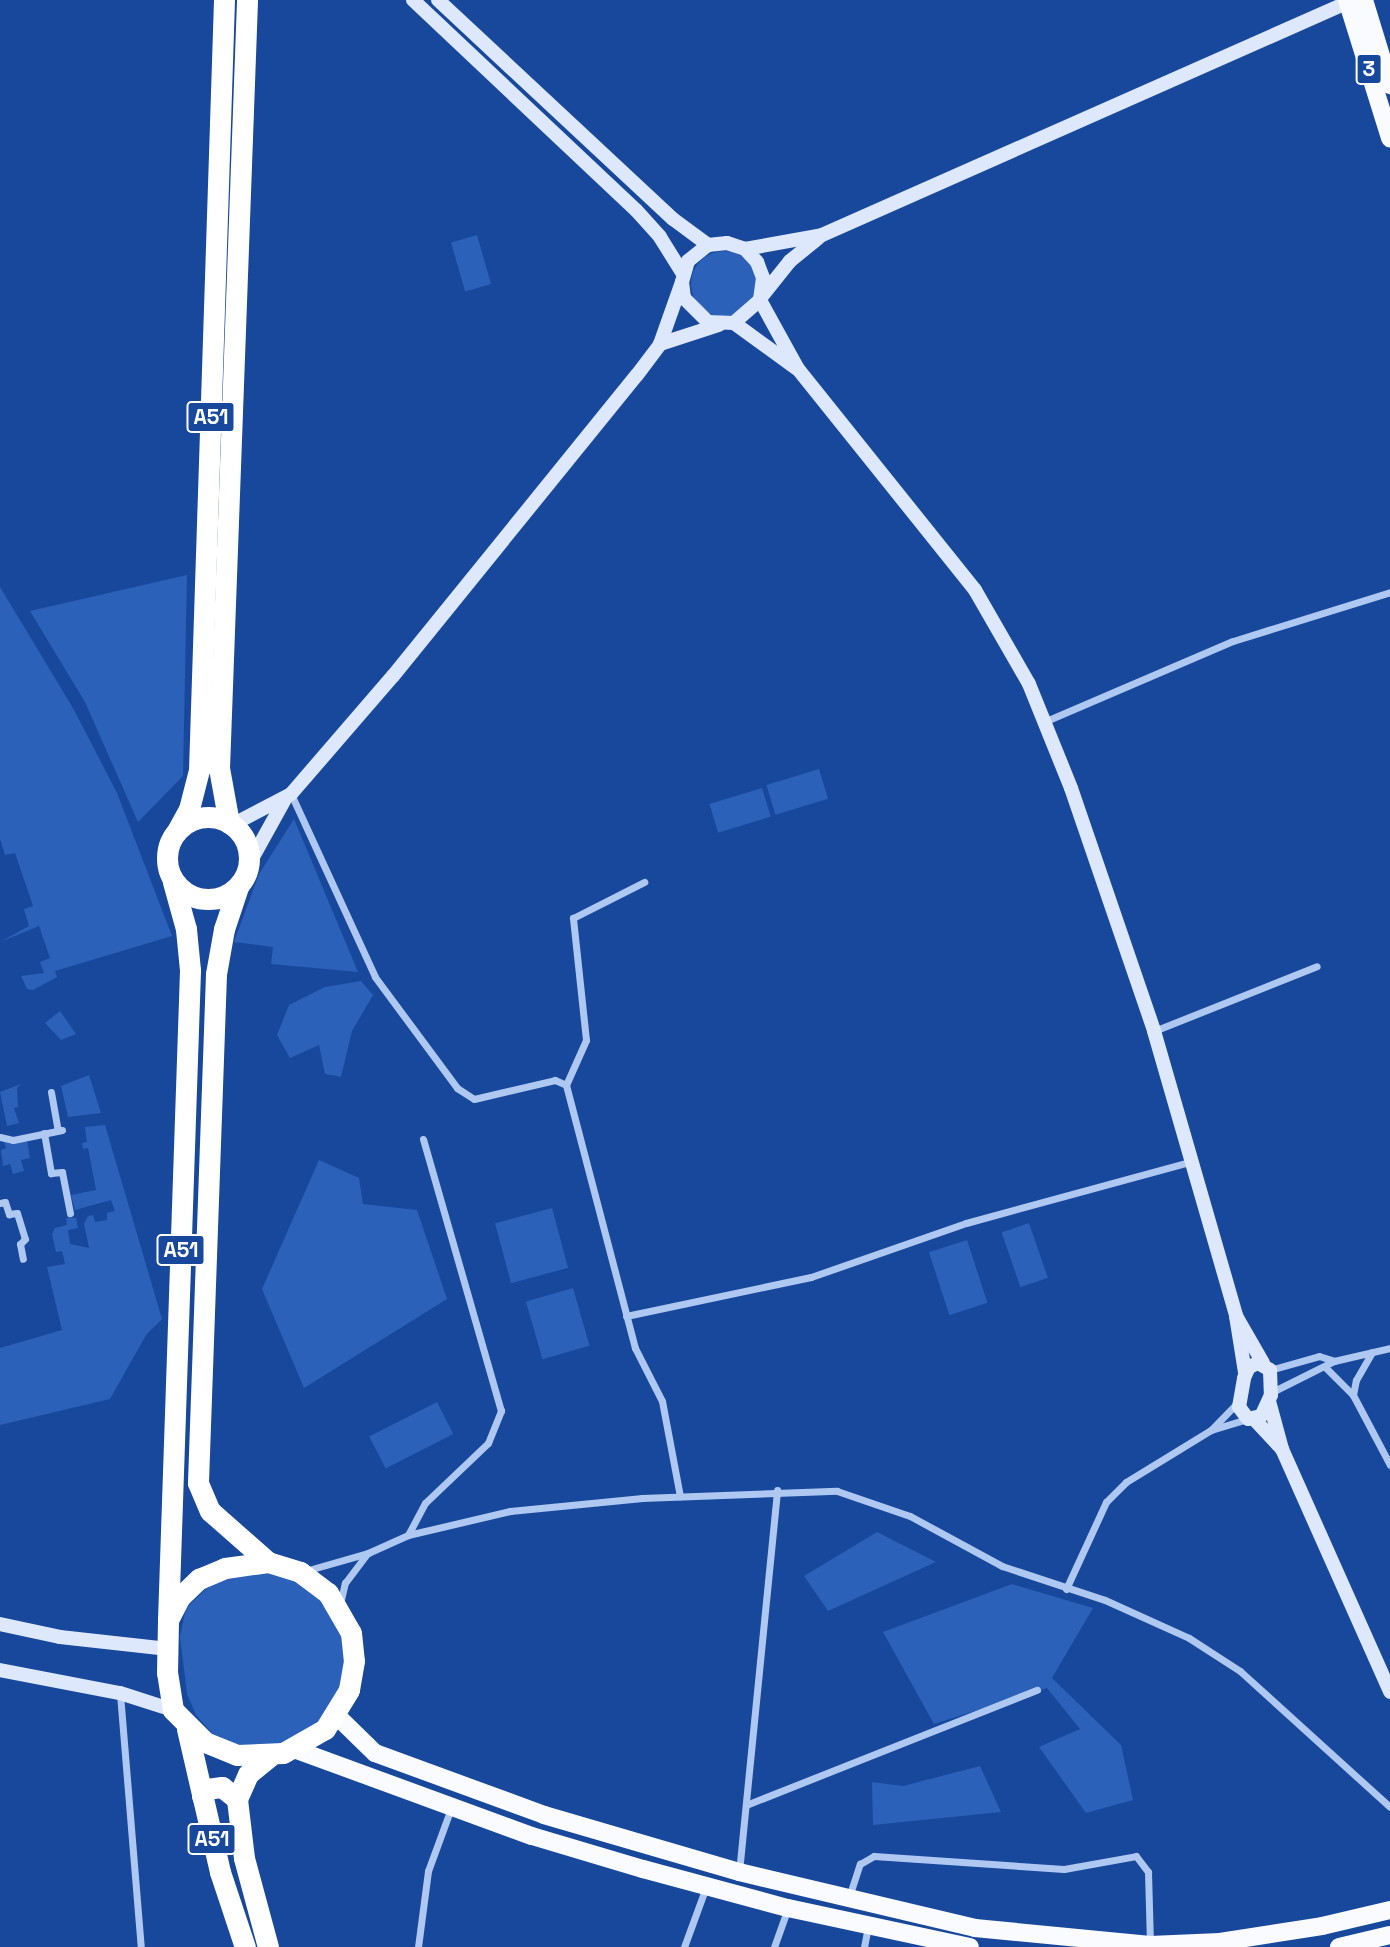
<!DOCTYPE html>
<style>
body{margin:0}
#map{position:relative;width:1390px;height:1947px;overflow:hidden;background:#17489c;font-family:"Space Grotesk",sans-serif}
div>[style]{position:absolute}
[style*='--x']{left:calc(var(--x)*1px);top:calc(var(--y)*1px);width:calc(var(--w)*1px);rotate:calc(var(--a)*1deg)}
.green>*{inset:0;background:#2b61b9;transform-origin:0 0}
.round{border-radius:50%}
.street>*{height:7px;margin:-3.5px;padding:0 3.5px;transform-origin:3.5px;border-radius:3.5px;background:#aec8f2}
.secondary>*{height:14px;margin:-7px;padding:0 7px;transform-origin:7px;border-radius:7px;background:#dde8fc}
.primary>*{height:18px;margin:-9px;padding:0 9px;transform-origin:9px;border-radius:9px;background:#f9fbff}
.highway>*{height:21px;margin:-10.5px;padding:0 10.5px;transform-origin:10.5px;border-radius:10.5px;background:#fff}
.highway>.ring{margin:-10.5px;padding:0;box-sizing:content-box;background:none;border:21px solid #fff;border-radius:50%}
span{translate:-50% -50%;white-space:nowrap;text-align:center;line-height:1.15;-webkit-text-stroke:5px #17489c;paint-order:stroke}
.shield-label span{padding:2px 5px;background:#17489c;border:2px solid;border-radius:5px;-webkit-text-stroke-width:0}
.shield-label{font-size:21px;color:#fff;font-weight:700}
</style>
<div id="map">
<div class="green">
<div style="left:477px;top:235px;width:51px;height:27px;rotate:74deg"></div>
<div class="round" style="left:691px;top:251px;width:66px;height:66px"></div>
<div style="clip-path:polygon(187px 575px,183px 776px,138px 822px,85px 702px,30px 611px)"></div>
<div style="clip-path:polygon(0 587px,73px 708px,117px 793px,172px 936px,55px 971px,57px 977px,33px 990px,27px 989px,21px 976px,44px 973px,40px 962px,50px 958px,39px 926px,0 942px,29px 926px,24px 909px,33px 906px,15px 853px,5px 855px,0 839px)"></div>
<div style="left:819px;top:769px;width:31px;height:55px;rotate:73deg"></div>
<div style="left:762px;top:788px;width:30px;height:55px;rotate:73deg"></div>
<div style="clip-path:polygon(294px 819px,358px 972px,271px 964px,273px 947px,234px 942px,259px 874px)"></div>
<div style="clip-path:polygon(361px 981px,373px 995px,352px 1031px,341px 1077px,325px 1074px,319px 1045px,290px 1058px,277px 1035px,289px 1005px,325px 987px)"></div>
<div style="clip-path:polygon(60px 1011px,76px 1034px,61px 1040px,45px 1023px)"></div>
<div style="clip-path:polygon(89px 1075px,101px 1113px,68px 1117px,61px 1086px)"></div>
<div style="clip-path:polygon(21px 1084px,17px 1088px,18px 1107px,14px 1108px,19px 1123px,7px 1126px,0 1092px)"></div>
<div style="clip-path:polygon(105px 1125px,162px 1319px,146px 1335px,110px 1399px,0 1425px,0 1348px,62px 1330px,47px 1267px,65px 1264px,62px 1251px,56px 1252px,52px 1234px,55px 1228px,67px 1225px,66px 1218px,76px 1218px,78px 1228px,68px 1230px,70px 1244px,89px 1248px,84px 1224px,88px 1216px,93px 1215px,95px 1222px,107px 1220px,107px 1213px,115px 1211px,111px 1200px,75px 1210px,71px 1195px,96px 1190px,88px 1148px,83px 1149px,82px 1143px,87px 1142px,85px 1127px)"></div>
<div style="clip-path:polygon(3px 1139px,27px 1140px,30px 1158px,21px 1160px,24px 1171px,13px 1174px,10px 1164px,3px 1166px,1px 1150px,6px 1148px)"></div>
<div style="clip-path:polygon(319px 1160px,359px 1178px,363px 1204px,417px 1210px,447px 1299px,304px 1388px,262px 1289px)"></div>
<div style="left:552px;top:1208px;width:62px;height:59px;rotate:75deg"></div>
<div style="left:1029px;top:1223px;width:58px;height:29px;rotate:71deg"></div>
<div style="left:967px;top:1240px;width:66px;height:40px;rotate:72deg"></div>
<div style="left:573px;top:1288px;width:60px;height:49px;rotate:74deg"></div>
<div style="left:437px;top:1402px;width:36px;height:76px;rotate:63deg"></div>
<div style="clip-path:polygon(877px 1532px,936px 1562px,828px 1611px,804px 1576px)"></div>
<div style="clip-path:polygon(259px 1572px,286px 1577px,311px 1590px,330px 1610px,342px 1635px,346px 1663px,341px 1690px,327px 1714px,305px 1735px,277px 1747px,246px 1748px,217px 1739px,196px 1715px,187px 1694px,180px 1637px,186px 1608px,206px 1589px,231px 1576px)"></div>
<div style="clip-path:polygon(1012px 1584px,1093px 1608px,1052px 1678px,1121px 1745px,1133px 1800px,1086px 1813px,1039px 1747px,1080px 1729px,1047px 1688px,934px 1724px,883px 1632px)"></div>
<div style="clip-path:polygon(980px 1766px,1001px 1812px,873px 1825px,872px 1782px,903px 1786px)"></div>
</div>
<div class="street">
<div style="--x:1046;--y:721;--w:203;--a:-23.2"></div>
<div style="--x:1233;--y:641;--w:164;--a:-17.3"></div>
<div style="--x:291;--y:794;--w:201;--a:65.3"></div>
<div style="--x:375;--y:977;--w:138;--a:53.5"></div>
<div style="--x:457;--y:1088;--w:20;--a:33"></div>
<div style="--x:474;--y:1099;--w:83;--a:-13.2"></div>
<div style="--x:555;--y:1080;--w:12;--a:24"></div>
<div style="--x:566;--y:1085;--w:272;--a:75.3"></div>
<div style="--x:635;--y:1348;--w:59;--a:63"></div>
<div style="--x:662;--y:1401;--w:97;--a:79.3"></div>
<div style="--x:1154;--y:1031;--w:175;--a:-21.7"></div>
<div style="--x:566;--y:1085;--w:49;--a:-66"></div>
<div style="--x:586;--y:1040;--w:123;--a:-96.1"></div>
<div style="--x:573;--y:918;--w:80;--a:-26.9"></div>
<div style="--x:51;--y:1092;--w:39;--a:80"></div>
<div style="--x:44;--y:1133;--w:41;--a:80.1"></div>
<div style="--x:51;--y:1173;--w:11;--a:-5"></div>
<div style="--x:62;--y:1172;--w:42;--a:79"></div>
<div style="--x:0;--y:1137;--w:13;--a:13"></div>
<div style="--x:13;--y:1140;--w:50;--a:-11.5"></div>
<div style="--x:0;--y:1203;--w:5;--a:-11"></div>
<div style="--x:5;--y:1202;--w:13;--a:72"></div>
<div style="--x:9;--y:1214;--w:8;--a:-7"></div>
<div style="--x:17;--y:1213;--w:27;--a:73"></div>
<div style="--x:25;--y:1239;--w:7;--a:135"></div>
<div style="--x:20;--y:1244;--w:15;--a:79"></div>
<div style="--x:626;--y:1316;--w:189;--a:-11.9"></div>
<div style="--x:811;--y:1277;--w:164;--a:-19.2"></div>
<div style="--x:966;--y:1223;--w:234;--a:-15.3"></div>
<div style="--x:1326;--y:1368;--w:38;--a:45"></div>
<div style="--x:1353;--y:1395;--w:79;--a:62.1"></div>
<div style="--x:1270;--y:1370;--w:51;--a:-15.9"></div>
<div style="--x:1319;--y:1356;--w:16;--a:18"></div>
<div style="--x:1272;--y:1392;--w:69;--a:-26.6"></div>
<div style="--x:1334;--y:1361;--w:57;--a:-13.1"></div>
<div style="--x:1353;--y:1395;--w:15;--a:-79"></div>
<div style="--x:1356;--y:1380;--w:32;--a:-60"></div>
<div style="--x:1211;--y:1430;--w:39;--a:-17"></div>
<div style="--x:408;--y:1535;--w:36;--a:-62"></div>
<div style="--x:425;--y:1503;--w:87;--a:-43.6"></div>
<div style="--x:488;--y:1443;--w:35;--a:-68"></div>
<div style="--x:501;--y:1411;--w:283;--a:-106"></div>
<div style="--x:305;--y:1571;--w:66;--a:-15.9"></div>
<div style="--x:368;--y:1553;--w:44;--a:-24.2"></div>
<div style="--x:408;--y:1535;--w:105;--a:-13.2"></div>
<div style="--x:510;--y:1511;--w:133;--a:-5.6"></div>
<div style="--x:642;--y:1498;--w:195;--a:-2.1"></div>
<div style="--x:837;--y:1491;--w:77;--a:18.9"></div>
<div style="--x:910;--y:1516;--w:105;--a:28.5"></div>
<div style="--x:1002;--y:1566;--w:108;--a:18.3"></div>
<div style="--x:1105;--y:1600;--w:92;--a:24.3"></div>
<div style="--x:1189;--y:1638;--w:61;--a:32.9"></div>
<div style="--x:1240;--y:1671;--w:202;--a:42.2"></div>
<div style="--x:1066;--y:1589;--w:96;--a:-65.3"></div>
<div style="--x:1106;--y:1502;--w:28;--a:-45"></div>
<div style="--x:1126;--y:1482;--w:100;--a:-31.5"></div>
<div style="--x:1211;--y:1430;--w:37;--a:-46"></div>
<div style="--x:340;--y:1604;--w:22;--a:-77"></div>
<div style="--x:345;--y:1583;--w:36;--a:-53"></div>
<div style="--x:120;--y:1694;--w:254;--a:85.3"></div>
<div style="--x:746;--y:1805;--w:313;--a:-21.6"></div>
<div style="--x:739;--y:1872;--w:384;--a:-84.3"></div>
<div style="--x:849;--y:1897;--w:35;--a:-72"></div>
<div style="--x:860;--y:1864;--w:16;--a:-30"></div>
<div style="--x:874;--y:1856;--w:190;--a:3.9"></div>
<div style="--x:1064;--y:1869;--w:73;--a:-10.2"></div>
<div style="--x:1136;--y:1856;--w:20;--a:53"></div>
<div style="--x:1148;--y:1872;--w:72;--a:88.4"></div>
<div style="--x:418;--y:1947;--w:77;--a:-82.5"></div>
<div style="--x:428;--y:1871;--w:67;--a:-69.9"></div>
<div style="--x:684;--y:1947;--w:64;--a:-69.9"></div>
<div style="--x:774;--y:1947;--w:41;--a:-70.3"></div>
<div style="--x:864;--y:1947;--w:20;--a:-79"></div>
</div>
<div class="secondary">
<div style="--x:413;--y:0;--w:306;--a:43.3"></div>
<div style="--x:636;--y:210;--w:36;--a:48"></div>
<div style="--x:660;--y:237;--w:44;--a:58.1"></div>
<div style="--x:438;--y:0;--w:321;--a:43"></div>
<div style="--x:673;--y:219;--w:44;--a:36.6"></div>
<div style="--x:708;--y:245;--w:19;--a:-6"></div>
<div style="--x:727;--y:243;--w:19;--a:18"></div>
<div style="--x:745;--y:249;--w:18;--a:47"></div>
<div style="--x:757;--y:262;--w:17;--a:69"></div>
<div style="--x:763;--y:278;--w:22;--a:98"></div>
<div style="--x:760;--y:300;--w:35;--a:139"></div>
<div style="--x:734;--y:323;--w:26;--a:-178"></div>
<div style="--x:708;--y:322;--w:34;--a:-135"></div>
<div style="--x:684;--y:298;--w:16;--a:-97"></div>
<div style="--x:682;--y:282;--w:22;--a:-74"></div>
<div style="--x:688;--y:261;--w:26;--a:-39"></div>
<div style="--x:745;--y:249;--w:78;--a:-10.3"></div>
<div style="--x:822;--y:235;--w:581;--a:-23.87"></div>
<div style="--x:762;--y:296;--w:45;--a:-51.3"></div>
<div style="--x:790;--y:261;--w:36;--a:-39"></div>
<div style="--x:760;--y:300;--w:79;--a:61.2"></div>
<div style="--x:798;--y:369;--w:283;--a:51.3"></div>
<div style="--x:975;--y:590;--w:108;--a:60.1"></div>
<div style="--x:1029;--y:684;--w:112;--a:68"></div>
<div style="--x:1071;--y:788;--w:257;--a:71.1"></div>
<div style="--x:1154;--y:1031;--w:297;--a:73.9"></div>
<div style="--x:1236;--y:1316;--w:57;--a:80.9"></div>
<div style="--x:734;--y:323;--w:77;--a:36"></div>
<div style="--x:660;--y:344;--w:62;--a:-17.9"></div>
<div style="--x:232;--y:825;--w:67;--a:-27.7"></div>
<div style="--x:291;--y:794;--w:156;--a:-49.2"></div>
<div style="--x:393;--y:676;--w:387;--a:-51"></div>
<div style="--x:637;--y:375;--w:39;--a:-53"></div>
<div style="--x:660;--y:344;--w:66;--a:-70.5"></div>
<div style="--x:249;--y:864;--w:74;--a:-61"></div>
<div style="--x:1236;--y:1316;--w:54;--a:60.1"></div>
<div style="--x:1258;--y:1363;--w:14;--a:30"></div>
<div style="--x:1270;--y:1370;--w:25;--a:88"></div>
<div style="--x:1271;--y:1395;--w:23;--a:115"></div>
<div style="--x:1261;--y:1416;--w:13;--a:167"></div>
<div style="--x:1248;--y:1419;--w:15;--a:-127"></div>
<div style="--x:1239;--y:1407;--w:29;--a:-80"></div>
<div style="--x:1244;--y:1378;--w:12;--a:-66"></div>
<div style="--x:1249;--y:1367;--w:10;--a:-24"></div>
<div style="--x:1269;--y:1401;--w:50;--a:74.8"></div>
<div style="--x:1282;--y:1449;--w:266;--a:66"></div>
<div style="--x:1254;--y:1419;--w:41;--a:47"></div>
<div style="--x:0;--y:1624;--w:61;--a:12.2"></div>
<div style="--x:60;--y:1637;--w:109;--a:6.3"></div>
<div style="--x:0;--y:1670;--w:122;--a:10.9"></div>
<div style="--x:120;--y:1693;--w:56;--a:17.8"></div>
</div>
<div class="primary">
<div style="--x:1347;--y:0;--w:145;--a:72.7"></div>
<div style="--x:1364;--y:0;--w:89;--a:73"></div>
<div style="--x:336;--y:1715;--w:54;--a:44.3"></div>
<div style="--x:375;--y:1753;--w:180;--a:20.1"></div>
<div style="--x:544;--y:1815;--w:203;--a:16.3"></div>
<div style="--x:739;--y:1872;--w:243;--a:13.3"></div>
<div style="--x:975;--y:1928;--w:176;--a:5.5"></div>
<div style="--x:1150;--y:1945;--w:70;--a:-2.5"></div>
<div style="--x:1220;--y:1942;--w:103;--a:-8.9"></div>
<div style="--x:1322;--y:1926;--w:70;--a:-13.2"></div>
<div style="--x:294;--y:1749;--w:253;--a:20.1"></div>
<div style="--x:532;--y:1836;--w:116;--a:16.6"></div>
<div style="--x:643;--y:1869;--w:150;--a:15.1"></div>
<div style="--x:788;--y:1908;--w:186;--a:12.1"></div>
<div style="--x:1339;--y:1947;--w:52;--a:-13.2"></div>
</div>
<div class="highway">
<div class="ring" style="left:167px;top:817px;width:61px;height:61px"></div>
<div style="--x:229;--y:823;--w:56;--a:-100.3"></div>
<div style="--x:219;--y:768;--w:769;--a:-87.91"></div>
<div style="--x:178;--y:829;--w:23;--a:-61"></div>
<div style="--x:189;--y:809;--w:40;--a:-75.6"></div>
<div style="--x:199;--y:770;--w:770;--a:-88.14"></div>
<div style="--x:238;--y:887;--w:44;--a:108.4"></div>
<div style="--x:224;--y:929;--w:46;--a:100.1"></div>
<div style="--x:216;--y:974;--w:509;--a:92.03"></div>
<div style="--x:198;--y:1483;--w:30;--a:67"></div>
<div style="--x:210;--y:1511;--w:77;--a:41.3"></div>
<div style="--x:268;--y:1562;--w:34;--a:17"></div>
<div style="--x:300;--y:1572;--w:35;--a:37"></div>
<div style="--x:328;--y:1593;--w:46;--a:60.1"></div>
<div style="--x:351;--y:1633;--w:28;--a:84"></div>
<div style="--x:354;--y:1661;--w:29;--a:100"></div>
<div style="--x:349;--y:1690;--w:46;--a:121.6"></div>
<div style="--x:325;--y:1729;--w:48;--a:150.3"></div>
<div style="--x:283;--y:1753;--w:46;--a:177.5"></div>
<div style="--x:237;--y:1755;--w:35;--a:-158"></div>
<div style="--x:205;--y:1742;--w:45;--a:-135"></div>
<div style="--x:173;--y:1710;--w:37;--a:-99"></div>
<div style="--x:167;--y:1673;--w:53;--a:-88.9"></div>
<div style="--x:168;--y:1620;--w:25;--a:-63"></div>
<div style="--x:179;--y:1598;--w:28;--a:-44"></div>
<div style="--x:199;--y:1579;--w:28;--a:-23"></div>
<div style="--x:225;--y:1568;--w:43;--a:-7.9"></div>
<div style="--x:168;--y:1620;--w:650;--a:-88.06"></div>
<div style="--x:190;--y:970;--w:41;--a:-95.6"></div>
<div style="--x:186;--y:929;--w:49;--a:-105.5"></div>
<div style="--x:187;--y:1729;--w:147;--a:77"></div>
<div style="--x:220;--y:1872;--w:79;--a:71.6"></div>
<div style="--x:202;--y:1796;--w:9;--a:-54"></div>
<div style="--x:207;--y:1789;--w:15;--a:-8"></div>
<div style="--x:222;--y:1787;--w:19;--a:39"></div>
<div style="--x:268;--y:1947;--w:92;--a:-105.1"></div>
<div style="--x:244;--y:1858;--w:59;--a:-96.8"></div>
<div style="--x:237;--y:1799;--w:27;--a:-66"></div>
<div style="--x:248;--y:1774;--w:28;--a:-39"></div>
</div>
<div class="shield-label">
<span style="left:1369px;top:69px">3</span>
<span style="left:211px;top:417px">A51</span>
<span style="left:181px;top:1250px">A51</span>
<span style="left:212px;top:1839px">A51</span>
</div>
</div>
